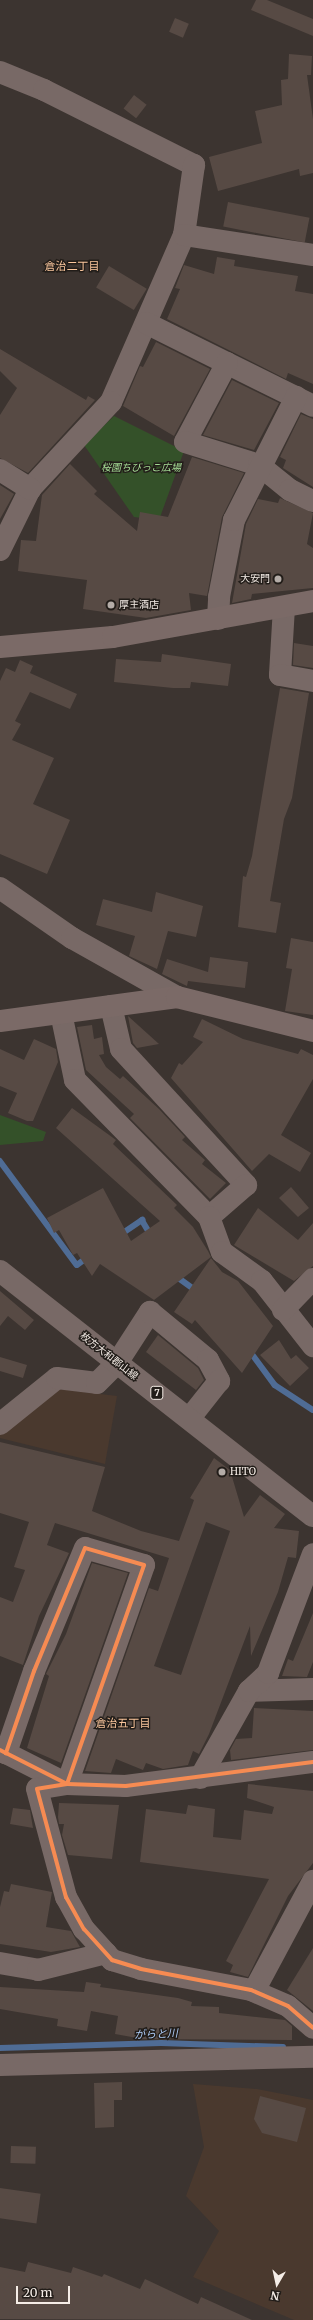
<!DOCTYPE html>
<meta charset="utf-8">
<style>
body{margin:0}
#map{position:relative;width:313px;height:2320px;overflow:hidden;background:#3c3430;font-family:Merriweather,"Noto Sans JP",serif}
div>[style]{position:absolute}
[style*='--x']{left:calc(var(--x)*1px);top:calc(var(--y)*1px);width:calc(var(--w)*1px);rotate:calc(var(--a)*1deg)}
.built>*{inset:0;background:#4a392e}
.green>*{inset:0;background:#345129}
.stream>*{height:5.5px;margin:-2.75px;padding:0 2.75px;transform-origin:2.75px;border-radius:2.75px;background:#4f6c95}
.building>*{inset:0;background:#574a44;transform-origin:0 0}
.street>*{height:22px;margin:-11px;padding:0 11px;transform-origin:11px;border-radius:11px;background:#786966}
.secondary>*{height:22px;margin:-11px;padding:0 11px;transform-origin:11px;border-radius:11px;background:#7b6a67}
.primary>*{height:22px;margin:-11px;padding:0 11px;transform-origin:11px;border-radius:11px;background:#786966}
.cycleway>*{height:4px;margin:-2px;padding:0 2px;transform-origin:2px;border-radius:2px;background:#f68b52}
.dots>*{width:11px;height:11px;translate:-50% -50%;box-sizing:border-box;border:2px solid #221d19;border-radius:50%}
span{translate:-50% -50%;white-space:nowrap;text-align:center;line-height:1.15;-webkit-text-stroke:3px #221d19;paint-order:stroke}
.shield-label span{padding:1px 3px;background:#221d19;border:1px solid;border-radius:3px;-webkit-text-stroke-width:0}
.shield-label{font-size:9px;color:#f5ede7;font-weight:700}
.park-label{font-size:10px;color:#a5dc95;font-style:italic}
.poi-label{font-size:10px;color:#f5ede7}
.right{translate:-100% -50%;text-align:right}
.left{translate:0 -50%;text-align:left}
.street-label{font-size:10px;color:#f5ede7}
.neighbourhood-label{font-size:11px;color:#fac69d}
.water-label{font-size:11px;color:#acc9f3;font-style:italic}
.north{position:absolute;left:257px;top:2264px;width:40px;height:40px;-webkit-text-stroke:3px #221d19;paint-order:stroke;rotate:189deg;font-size:11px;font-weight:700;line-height:16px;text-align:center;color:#f5ede7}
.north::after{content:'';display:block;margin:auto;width:14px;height:18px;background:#f5ede7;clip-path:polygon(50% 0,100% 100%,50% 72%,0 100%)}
.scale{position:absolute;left:16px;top:2286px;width:54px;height:18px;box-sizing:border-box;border:2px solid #f5ede7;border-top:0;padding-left:5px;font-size:12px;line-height:14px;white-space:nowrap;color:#f5ede7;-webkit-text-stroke:3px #221d19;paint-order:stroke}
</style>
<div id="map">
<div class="built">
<div style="clip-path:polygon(59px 1389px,117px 1396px,105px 1464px,0 1438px,0 1433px)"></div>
<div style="clip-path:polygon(193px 2084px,257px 2089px,313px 2100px,313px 2320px,294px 2320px,193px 2277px,219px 2231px,186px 2196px,204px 2147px)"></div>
</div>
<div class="green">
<div style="clip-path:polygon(114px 416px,184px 451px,159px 520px,134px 517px,84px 445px)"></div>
<div style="clip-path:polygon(0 1115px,46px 1132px,43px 1141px,0 1145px)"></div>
</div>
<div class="stream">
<div style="--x:0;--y:1161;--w:129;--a:53.5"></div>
<div style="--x:77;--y:1265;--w:14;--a:-36"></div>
<div style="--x:120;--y:1235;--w:27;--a:-34"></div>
<div style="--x:142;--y:1220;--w:17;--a:59"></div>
<div style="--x:176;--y:1276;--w:26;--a:36"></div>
<div style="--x:250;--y:1351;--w:42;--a:53.7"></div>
<div style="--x:275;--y:1385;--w:45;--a:33.3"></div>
<div style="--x:0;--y:2048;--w:161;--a:-1.8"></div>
<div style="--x:161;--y:2043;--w:122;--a:1.9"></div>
</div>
<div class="building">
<div style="clip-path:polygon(256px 0,267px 0,313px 19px,313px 36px,251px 10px)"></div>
<div style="left:175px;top:18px;width:15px;height:15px;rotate:23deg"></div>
<div style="clip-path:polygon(289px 54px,312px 56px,311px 75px,307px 75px,313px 119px,313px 173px,300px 176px,299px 169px,218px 191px,209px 157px,262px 143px,255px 111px,282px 105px,281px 80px,288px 79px)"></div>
<div style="left:134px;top:95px;width:16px;height:17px;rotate:38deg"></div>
<div style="left:228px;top:202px;width:83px;height:25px;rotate:11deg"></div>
<div style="clip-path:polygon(217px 257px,235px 260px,234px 266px,298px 276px,295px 291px,313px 294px,313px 384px,288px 373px,286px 379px,167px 319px,180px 289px,175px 288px,184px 265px,214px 274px)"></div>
<div style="left:109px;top:266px;width:44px;height:25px;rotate:31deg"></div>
<div style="clip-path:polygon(156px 342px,210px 369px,174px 436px,123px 406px,140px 366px,143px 367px)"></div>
<div style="clip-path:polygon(0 349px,86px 400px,88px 396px,95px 400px,28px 473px,0 458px,0 415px,17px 388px,0 371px)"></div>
<div style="clip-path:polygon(232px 380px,279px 403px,254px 450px,203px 435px)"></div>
<div style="clip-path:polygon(301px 414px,313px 419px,313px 487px,283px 468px,286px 460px,280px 457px)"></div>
<div style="clip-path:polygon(192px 457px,244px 473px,222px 517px,207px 596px,189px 593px,191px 610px,146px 618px,83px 609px,87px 580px,18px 571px,21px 540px,36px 541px,42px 495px,70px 464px,97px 491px,94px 494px,137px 531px,140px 512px,168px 517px)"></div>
<div style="clip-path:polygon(0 485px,14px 494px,0 519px)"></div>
<div style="clip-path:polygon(280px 498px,313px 513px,307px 544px,313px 548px,313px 588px,252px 594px,251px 599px,232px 603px,246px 524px,258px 499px,278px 503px)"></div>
<div style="clip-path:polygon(294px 643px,313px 646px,313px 668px,293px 665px)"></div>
<div style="clip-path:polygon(162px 654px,231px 664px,228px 686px,191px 682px,190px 688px,173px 688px,114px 682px,116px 659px,161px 662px)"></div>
<div style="clip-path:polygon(20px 660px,33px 666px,30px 673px,77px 694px,70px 709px,30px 692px,15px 721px,21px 724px,12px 740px,54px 758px,33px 804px,70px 820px,47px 874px,0 854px,0 681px,6px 668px,15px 672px)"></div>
<div style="clip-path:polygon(280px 688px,309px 693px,292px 798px,284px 819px,270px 901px,281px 903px,276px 933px,238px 927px,243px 876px,246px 877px,252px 856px)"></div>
<div style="clip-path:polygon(156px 892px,203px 906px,196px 937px,168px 931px,157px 969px,129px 956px,135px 936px,96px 925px,103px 899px,152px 912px)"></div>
<div style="clip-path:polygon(291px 938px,313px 942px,313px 1015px,285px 1011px,292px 969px,286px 968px)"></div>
<div style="clip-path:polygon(210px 957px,248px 962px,245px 988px,188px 981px,187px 986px,162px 974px,167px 959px,208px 972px)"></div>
<div style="clip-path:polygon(128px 1016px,159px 1044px,137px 1048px,133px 1043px)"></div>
<div style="clip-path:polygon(202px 1019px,243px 1039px,298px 1054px,301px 1049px,313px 1055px,313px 1079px,281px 1135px,311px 1153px,300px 1172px,269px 1154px,252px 1171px,171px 1078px,179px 1063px,182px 1065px,203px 1042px,193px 1037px)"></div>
<div style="clip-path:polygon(92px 1025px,94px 1039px,102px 1037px,104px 1054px,99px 1055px,106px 1067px,120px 1079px,123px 1076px,159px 1109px,185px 1137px,182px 1140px,205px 1160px,202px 1164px,226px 1183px,210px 1199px,130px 1118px,134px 1114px,86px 1070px,77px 1027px)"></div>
<div style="clip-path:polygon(34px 1039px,56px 1049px,58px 1062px,33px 1121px,27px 1121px,8px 1113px,17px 1093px,0 1086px,0 1049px,24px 1060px)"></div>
<div style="clip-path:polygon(72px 1108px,116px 1140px,113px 1144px,177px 1205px,174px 1208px,193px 1227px,208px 1251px,211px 1257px,154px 1300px,100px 1264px,92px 1276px,77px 1253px,73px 1255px,59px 1230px,54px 1233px,47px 1218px,103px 1188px,131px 1241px,160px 1221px,56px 1128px)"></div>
<div style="clip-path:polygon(291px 1187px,309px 1208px,298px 1217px,279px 1198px)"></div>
<div style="clip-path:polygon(258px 1208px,298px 1240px,313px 1223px,313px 1266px,294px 1281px,234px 1245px)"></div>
<div style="clip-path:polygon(211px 1258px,222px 1272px,238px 1281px,273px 1326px,242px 1373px,195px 1320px,192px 1324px,174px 1312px)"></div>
<div style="clip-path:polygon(0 1291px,34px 1320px,25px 1330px,8px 1316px,0 1326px)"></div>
<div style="clip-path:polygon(158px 1335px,198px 1368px,204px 1380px,196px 1390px,146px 1352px)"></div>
<div style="clip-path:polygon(279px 1340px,291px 1359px,296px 1355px,309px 1368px,290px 1386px,260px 1355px)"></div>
<div style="clip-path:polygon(0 1357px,27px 1365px,23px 1378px,0 1371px)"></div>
<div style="clip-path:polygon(evenodd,0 1442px,105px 1467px,92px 1511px,141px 1531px,179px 1541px,194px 1500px,190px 1498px,214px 1458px,230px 1470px,244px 1517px,260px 1495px,285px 1514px,274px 1528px,299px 1531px,296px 1558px,288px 1557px,278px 1592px,251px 1656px,250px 1626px,209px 1734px,199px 1754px,193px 1751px,188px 1765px,163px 1769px,146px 1763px,143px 1770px,116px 1759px,111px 1773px,85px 1771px,149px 1588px,158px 1591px,169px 1558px,55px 1523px,47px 1545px,69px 1553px,39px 1616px,23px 1665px,0 1656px,0 1597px,13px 1602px,25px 1570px,14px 1567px,29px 1522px,0 1513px,0 1442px,206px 1522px,230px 1531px,181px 1675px,154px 1666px,206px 1522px)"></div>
<div style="clip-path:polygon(92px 1563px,128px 1573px,61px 1763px,27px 1748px,49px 1676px,46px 1674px,66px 1634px)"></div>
<div style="clip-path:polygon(313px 1613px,313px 1662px,307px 1677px,282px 1676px,288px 1659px,293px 1661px)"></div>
<div style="clip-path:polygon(254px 1708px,313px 1711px,313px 1750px,231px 1760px,230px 1750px,236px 1739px,252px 1738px)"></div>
<div style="clip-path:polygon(248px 1784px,313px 1791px,313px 1863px,288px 1896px,248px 1977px,230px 1972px,233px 1965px,226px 1961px,269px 1879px,140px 1862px,146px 1809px,186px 1814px,188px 1805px,215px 1809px,213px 1837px,241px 1840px,244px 1810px,272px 1814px,274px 1807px,247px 1798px)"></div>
<div style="clip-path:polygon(59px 1803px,119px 1805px,112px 1859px,68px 1855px,62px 1835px,64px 1824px,59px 1824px,58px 1817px)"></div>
<div style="clip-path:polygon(13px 1808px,30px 1810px,33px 1828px,10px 1824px)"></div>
<div style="clip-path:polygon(11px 1884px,52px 1892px,46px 1927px,71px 1931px,80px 1947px,51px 1952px,0 1944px,0 1907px,4px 1891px,9px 1892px)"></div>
<div style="clip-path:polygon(313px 1948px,313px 2011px,287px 1990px)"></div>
<div style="clip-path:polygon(86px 1982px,101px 1984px,100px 1987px,178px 1998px,192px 2002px,191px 2006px,219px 2007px,219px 2013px,285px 2020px,292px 2026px,292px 2040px,143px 2039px,115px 2034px,118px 2016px,91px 2011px,87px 2031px,57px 2026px,58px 2019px,0 2009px,0 1987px,84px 1992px)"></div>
<div style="clip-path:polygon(122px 2082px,122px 2100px,114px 2100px,114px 2127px,95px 2128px,94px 2083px)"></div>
<div style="clip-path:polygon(260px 2096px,306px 2108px,297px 2142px,262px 2133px,254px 2119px)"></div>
<div style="left:11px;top:2146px;width:25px;height:17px;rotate:2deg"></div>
<div style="left:0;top:2188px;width:41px;height:30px;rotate:8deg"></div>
<div style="clip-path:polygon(28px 2262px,71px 2273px,73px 2267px,102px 2277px,104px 2274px,140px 2289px,145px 2279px,198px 2304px,201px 2297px,252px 2320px,0 2319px,0 2267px,25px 2272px)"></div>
</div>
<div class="street">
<div style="--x:0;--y:72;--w:48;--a:22.2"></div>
<div style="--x:44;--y:90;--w:168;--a:26.6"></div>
<div style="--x:194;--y:165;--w:71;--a:98.1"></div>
<div style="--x:184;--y:235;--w:182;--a:113.6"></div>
<div style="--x:111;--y:402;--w:119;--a:133"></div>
<div style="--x:30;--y:489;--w:68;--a:116.2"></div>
<div style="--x:184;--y:235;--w:131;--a:8.8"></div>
<div style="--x:146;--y:323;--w:186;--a:26.4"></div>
<div style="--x:227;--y:363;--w:89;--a:118"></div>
<div style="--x:185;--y:442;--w:77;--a:17.3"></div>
<div style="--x:259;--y:465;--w:40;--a:39"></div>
<div style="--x:290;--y:490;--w:25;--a:26"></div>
<div style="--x:0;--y:470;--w:36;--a:32"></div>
<div style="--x:284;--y:607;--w:68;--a:93.4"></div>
<div style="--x:280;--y:675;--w:34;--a:10"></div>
<div style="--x:218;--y:619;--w:22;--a:-87"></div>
<div style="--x:219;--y:597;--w:78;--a:-79"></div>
<div style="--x:234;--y:520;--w:138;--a:-63.2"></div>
<div style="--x:0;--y:888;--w:88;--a:34.8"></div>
<div style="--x:72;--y:938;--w:120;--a:29.3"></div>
<div style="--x:111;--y:1006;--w:44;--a:76.9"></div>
<div style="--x:121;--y:1049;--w:185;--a:47.4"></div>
<div style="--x:246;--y:1185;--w:49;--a:139.1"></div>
<div style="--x:61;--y:1013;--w:68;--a:78.2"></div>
<div style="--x:75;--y:1080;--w:192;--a:45.6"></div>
<div style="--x:209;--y:1217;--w:37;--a:70"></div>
<div style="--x:222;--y:1252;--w:49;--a:35.9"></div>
<div style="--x:262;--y:1281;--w:83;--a:51.9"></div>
<div style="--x:283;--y:1310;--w:43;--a:-45.9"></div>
<div style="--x:0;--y:1424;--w:73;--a:-38.9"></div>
<div style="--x:57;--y:1378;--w:40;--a:7.1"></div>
<div style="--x:97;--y:1383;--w:28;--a:-45"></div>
<div style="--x:117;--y:1363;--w:61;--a:-57.1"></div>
<div style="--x:150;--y:1312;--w:75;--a:39.6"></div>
<div style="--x:208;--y:1360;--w:24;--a:62"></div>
<div style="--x:219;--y:1381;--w:48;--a:128.3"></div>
<div style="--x:249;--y:1691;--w:64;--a:-1.8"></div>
<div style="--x:0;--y:1750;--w:7;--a:27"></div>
<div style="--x:6;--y:1753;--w:68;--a:26.9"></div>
<div style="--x:67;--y:1784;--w:232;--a:-70.6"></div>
<div style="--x:144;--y:1565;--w:61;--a:-163.9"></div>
<div style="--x:85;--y:1548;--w:133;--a:112.5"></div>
<div style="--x:34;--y:1671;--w:87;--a:108.9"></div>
<div style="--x:313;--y:1762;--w:189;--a:172.7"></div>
<div style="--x:126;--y:1786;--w:59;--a:-178.1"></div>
<div style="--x:67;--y:1784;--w:30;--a:171"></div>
<div style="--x:37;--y:1789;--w:112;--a:75"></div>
<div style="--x:66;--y:1897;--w:37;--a:61"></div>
<div style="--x:84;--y:1929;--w:42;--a:47.9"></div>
<div style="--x:112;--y:1960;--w:30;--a:17"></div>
<div style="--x:141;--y:1969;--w:112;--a:10.8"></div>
<div style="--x:251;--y:1990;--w:40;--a:23.4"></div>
<div style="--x:288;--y:2006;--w:33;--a:41"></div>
<div style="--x:200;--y:1778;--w:100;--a:-60.6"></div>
<div style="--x:249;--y:1691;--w:26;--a:-43"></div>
<div style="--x:268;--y:1673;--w:127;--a:-69.3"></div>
<div style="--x:0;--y:1963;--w:39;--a:10"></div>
<div style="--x:38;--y:1970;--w:70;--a:-14"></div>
<div style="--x:254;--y:1991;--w:125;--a:-61.8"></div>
<div style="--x:0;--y:2065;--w:313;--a:-1.5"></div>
</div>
<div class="secondary">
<div style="--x:0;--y:647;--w:113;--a:-5.1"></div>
<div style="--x:113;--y:637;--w:203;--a:-10.2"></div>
<div style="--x:0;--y:1021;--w:179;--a:-7.7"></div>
<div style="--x:177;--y:997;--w:140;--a:14"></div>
</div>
<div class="primary">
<div style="--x:0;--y:1271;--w:397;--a:38.1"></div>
</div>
<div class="cycleway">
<div style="--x:0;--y:1750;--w:7;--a:27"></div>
<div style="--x:6;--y:1753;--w:68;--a:26.9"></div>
<div style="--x:67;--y:1784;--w:232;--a:-70.6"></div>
<div style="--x:144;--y:1565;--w:61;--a:-163.9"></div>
<div style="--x:85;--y:1548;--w:133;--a:112.5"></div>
<div style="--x:34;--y:1671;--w:87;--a:108.9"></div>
<div style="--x:313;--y:1762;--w:189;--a:172.7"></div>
<div style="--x:126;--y:1786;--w:59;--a:-178.1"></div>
<div style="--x:67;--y:1784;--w:30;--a:171"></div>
<div style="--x:37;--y:1789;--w:112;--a:75"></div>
<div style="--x:66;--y:1897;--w:37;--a:61"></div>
<div style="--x:84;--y:1929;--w:42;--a:47.9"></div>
<div style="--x:112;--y:1960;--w:30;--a:17"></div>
<div style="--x:141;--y:1969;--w:112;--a:10.8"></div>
<div style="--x:251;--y:1990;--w:40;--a:23.4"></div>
<div style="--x:288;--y:2006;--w:33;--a:41"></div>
</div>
<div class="dots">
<div style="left:278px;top:579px;background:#b4aca7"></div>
<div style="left:111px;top:605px;background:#b4aca7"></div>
<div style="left:222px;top:1472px;background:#b4aca7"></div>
</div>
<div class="shield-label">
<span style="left:157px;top:1393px">7</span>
</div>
<div class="park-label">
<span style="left:141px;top:468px">桜園ちびっこ広場</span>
</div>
<div class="poi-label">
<span class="right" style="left:270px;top:579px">大安門</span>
<span class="left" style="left:119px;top:605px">厚主酒店</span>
<span class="left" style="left:230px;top:1472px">HITO</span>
</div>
<div class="street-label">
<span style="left:109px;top:1356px;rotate:38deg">枚方大和郡山線</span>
</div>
<div class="neighbourhood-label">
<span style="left:72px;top:266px">倉治二丁目</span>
<span style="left:123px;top:1723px">倉治五丁目</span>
</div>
<div class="water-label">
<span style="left:156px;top:2034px;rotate:-2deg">がらと川</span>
</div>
<div class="north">N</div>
<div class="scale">20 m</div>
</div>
